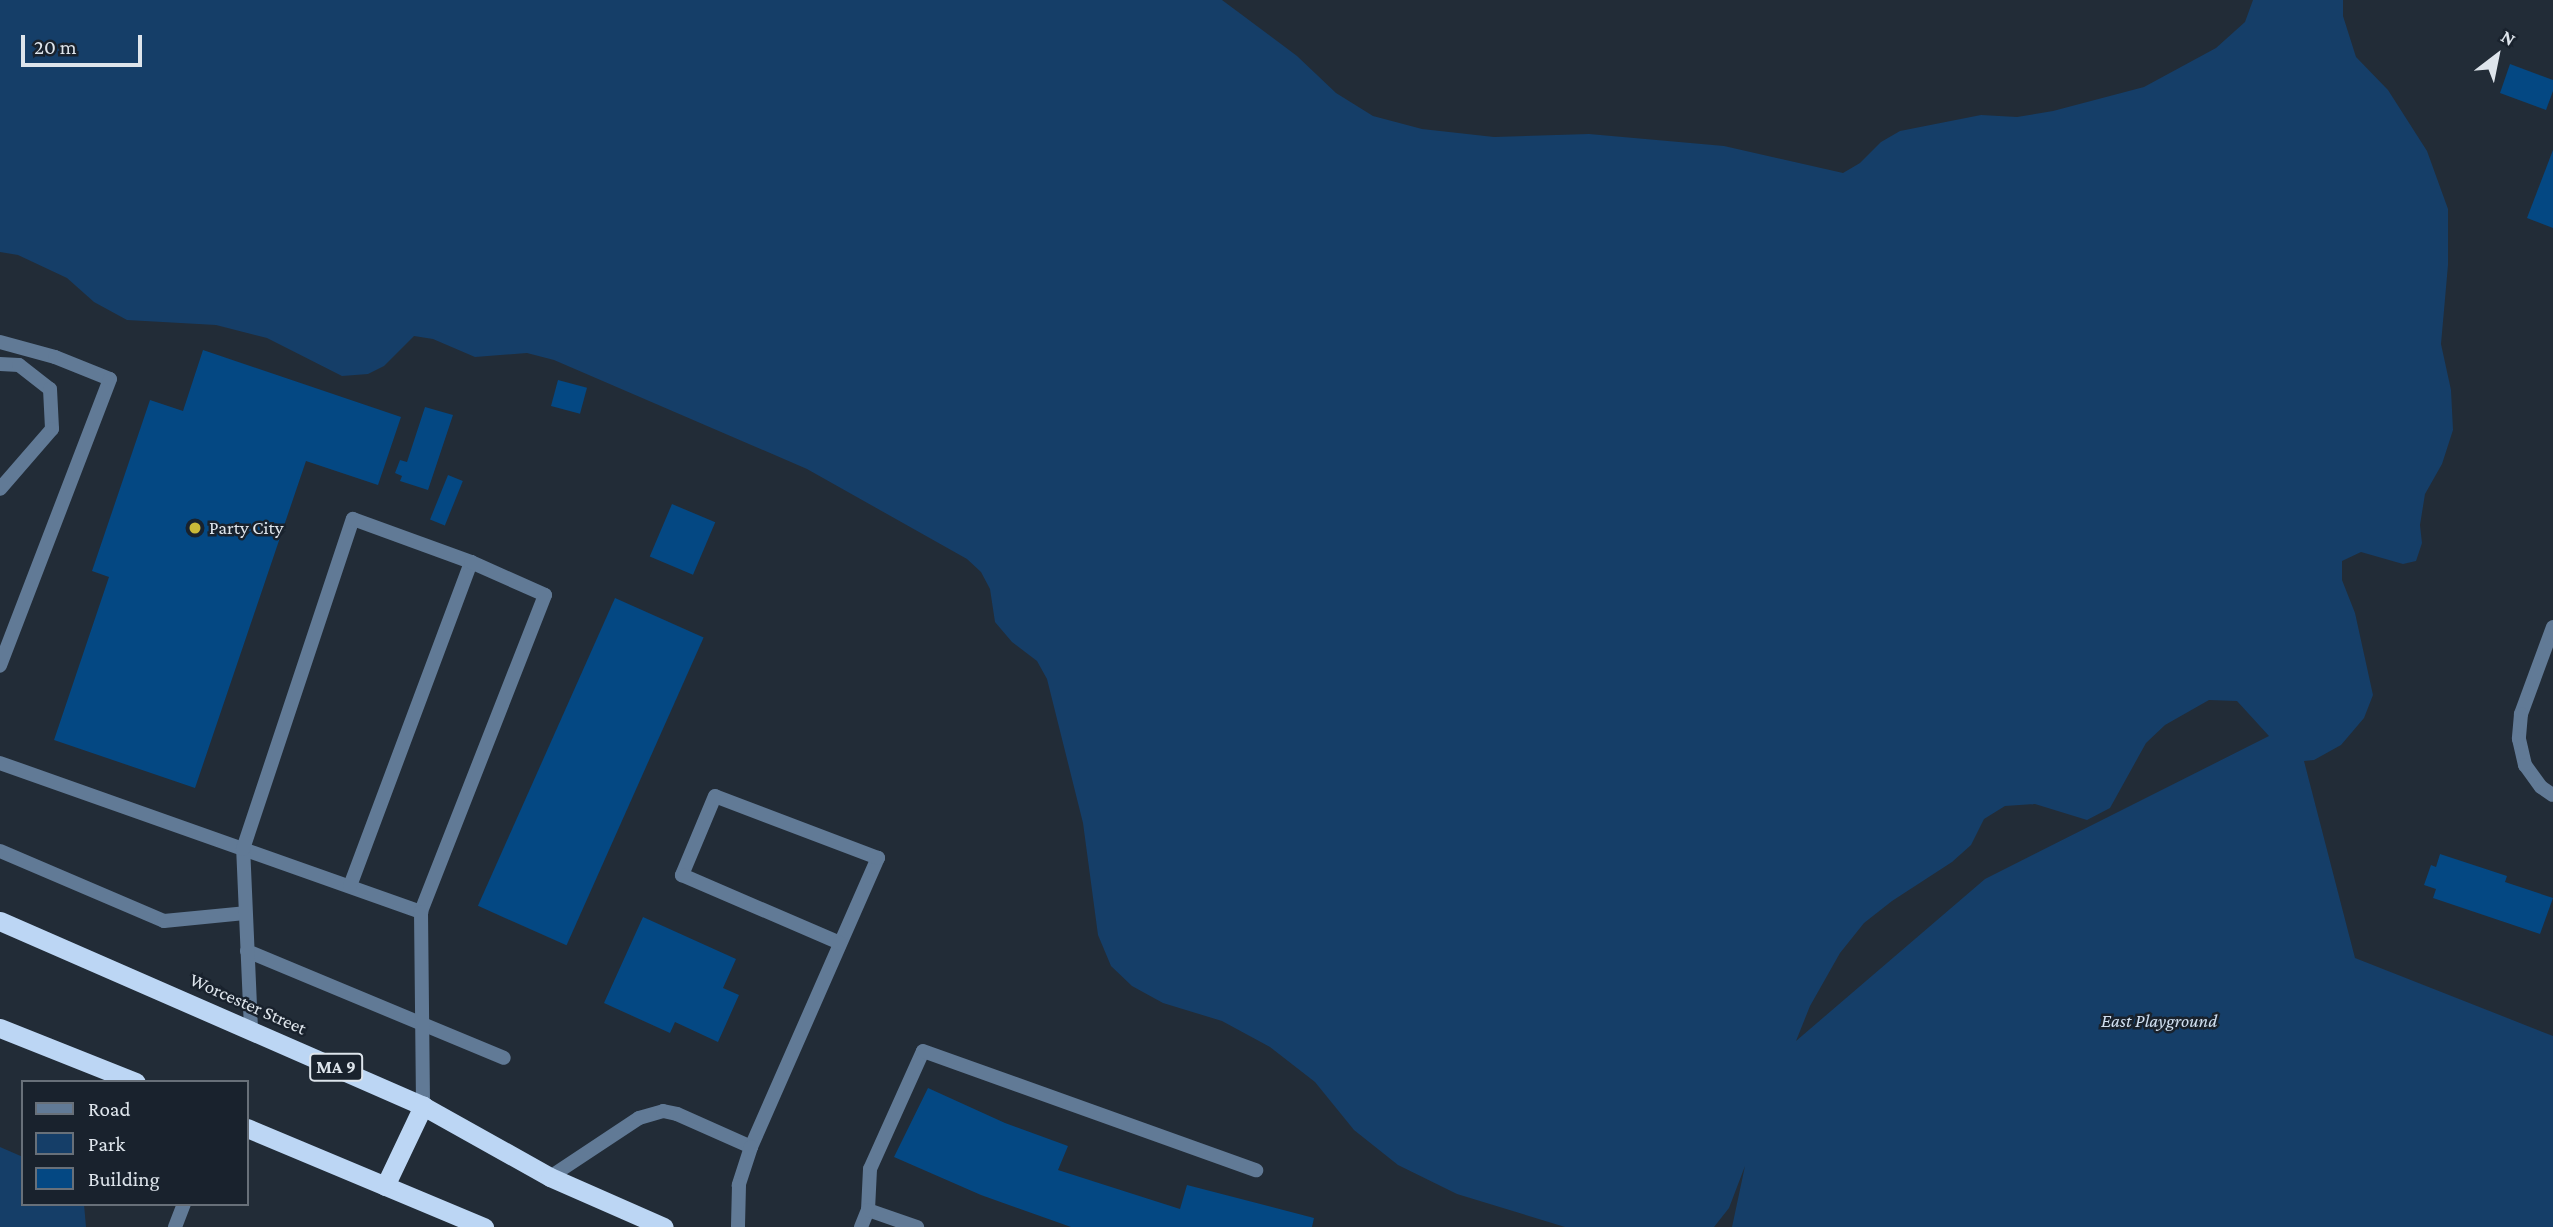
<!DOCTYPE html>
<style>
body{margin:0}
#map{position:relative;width:2553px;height:1227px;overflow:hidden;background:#222c37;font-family:"Crimson Pro",serif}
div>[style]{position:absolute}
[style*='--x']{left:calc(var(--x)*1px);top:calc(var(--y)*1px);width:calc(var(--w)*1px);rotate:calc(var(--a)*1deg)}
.green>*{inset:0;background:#153e68}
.building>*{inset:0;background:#044883;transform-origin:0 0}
.service>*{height:14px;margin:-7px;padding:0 7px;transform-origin:7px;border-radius:7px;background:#617a96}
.minor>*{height:14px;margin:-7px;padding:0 7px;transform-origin:7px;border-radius:7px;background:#617a96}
.trunk>*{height:19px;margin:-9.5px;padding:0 9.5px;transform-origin:9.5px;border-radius:9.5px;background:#bcd6f4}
.dots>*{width:19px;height:19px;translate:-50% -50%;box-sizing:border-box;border:4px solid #19222d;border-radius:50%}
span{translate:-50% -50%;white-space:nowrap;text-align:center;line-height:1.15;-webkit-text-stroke:5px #19222d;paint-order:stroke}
.shield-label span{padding:2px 5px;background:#19222d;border:2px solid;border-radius:5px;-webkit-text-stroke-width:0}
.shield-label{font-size:18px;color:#dee5ec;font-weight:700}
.poi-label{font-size:19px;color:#dee5ec}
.left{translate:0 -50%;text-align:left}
.street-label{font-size:19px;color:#dee5ec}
.park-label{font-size:19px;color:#d1e0f1;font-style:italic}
.legend{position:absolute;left:21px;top:1080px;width:228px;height:126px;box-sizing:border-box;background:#19222d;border:2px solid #687079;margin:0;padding:9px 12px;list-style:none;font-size:21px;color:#dee5ec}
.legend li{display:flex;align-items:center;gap:14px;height:35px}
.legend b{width:35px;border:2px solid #687079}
.north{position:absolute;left:2462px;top:21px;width:70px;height:70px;-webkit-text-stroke:5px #19222d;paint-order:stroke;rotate:32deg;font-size:19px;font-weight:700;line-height:28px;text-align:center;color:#dee5ec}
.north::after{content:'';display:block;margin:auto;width:24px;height:32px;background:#dee5ec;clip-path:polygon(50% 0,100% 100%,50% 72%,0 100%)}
.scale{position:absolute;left:21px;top:35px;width:121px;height:32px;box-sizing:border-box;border:4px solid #dee5ec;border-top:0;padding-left:9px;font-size:21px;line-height:24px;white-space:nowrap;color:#dee5ec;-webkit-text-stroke:5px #19222d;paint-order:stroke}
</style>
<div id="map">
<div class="green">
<div style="clip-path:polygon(evenodd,0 0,1222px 0,1297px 56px,1336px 93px,1373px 116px,1422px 129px,1494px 137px,1589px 134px,1724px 146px,1843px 173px,1860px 163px,1881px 142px,1900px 131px,1981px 115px,2017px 117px,2053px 111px,2144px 87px,2216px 48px,2245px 22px,2253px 0,2343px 0,2343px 16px,2356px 57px,2388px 90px,2427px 151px,2448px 209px,2448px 265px,2441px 344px,2451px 390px,2453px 430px,2442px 464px,2425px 494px,2420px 525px,2422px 543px,2416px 561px,2403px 564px,2361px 552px,2342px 561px,2342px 580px,2355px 613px,2373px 695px,2364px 718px,2341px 745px,2314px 760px,2304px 761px,2355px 958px,2553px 1036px,2553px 1227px,1732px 1227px,1745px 1166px,1729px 1208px,1714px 1227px,1565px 1227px,1457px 1194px,1398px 1165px,1354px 1130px,1315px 1082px,1270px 1047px,1222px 1021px,1163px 1003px,1132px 986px,1111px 966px,1098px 935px,1083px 823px,1047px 679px,1037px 661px,1012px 642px,995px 622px,990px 589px,981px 572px,967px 559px,807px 469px,554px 360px,527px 353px,475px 357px,433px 339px,414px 336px,384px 366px,368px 374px,342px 376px,267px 338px,216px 325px,127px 320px,94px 302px,67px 278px,18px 255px,0 252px,0 0,2209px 700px,2237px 701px,2269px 736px,1985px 879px,1796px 1041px,1810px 1006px,1840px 953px,1864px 923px,1892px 901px,1952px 862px,1971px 845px,1984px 819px,2005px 806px,2035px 804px,2087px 820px,2110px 808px,2146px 743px,2165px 725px,2209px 700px)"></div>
<div style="clip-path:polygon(0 1147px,23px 1157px,23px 1204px,84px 1204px,86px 1227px,0 1227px)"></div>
</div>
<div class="building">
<div style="clip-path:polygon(2510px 64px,2553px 80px,2553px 91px,2546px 110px,2500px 93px)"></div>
<div style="clip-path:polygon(2553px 150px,2553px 228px,2527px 218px)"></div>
<div style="clip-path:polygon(203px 350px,401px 417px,378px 485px,306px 461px,195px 788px,54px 740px,109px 577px,92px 571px,150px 400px,183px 411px)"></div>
<div style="left:558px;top:380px;width:30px;height:27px;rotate:15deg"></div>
<div style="clip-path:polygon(425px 407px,453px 415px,428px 490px,400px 481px,402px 476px,395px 473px,400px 460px,407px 462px)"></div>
<div style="left:448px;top:475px;width:16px;height:48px;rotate:22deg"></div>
<div style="left:672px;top:504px;width:47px;height:57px;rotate:23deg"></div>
<div style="left:615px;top:598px;width:97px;height:337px;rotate:24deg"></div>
<div style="clip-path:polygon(2440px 854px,2507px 876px,2505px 882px,2553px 898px,2540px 934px,2433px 898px,2436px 889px,2424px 885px,2431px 865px,2436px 867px)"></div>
<div style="clip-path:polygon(643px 917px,736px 959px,723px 988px,739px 995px,718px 1042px,675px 1022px,670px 1033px,604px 1003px)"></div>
<div style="clip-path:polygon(928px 1088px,1005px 1123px,1068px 1146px,1058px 1170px,1180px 1209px,1187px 1185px,1314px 1218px,1312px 1227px,1071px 1227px,981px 1195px,894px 1157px)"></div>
</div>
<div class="service">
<div style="--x:0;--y:342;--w:57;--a:15.3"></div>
<div style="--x:55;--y:357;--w:59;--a:21.8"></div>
<div style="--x:110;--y:379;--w:307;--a:111"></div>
<div style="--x:0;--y:364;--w:19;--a:3"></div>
<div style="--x:19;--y:365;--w:39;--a:38"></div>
<div style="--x:50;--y:389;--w:40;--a:87.1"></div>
<div style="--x:52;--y:429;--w:79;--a:130.9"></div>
<div style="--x:0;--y:763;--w:447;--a:19.5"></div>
<div style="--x:0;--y:851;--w:178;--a:23.1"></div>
<div style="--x:164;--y:921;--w:81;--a:-5.6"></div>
<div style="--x:350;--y:886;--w:346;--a:-69.5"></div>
<div style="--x:247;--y:951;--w:278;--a:22.6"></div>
<div style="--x:251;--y:1029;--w:180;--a:-92.5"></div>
<div style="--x:243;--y:849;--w:348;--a:-71.6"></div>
<div style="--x:353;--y:519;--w:126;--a:20"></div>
<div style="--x:471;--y:562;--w:81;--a:24"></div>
<div style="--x:545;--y:595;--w:340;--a:111.4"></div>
<div style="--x:421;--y:912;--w:194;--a:89.4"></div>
<div style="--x:751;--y:1147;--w:316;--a:-66.3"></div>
<div style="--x:878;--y:858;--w:174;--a:-159.2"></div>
<div style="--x:715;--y:796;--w:86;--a:112.7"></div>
<div style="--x:682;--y:875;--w:172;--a:23.3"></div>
<div style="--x:550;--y:1177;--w:107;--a:-33.5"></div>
<div style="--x:639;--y:1118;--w:25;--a:-16"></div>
<div style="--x:663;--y:1111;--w:14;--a:12"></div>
<div style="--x:677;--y:1114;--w:81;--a:24"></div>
<div style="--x:751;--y:1147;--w:40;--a:108"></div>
<div style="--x:739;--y:1185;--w:42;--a:91.4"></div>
<div style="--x:868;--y:1210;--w:41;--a:-87.2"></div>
<div style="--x:870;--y:1169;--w:129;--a:-65.8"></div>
<div style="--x:923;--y:1051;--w:354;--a:19.7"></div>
<div style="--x:175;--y:1227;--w:25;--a:-69"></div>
<div style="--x:861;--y:1227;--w:18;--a:-68"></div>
<div style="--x:868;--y:1210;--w:52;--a:19.1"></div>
</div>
<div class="minor">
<div style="--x:2553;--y:627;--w:93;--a:110.2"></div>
<div style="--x:2521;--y:714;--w:25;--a:95"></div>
<div style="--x:2519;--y:739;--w:27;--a:77"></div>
<div style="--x:2525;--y:765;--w:27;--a:54"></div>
<div style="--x:2541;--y:787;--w:14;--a:34"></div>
</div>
<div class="trunk">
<div style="--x:0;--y:921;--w:462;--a:23.6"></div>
<div style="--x:423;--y:1106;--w:145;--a:29.2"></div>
<div style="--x:550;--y:1177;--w:124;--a:23.7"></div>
<div style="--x:0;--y:1028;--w:146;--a:21.7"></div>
<div style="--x:247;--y:1128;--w:257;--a:22.7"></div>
<div style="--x:385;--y:1186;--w:89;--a:-64.6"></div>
</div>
<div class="dots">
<div style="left:195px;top:528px;background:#caba39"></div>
</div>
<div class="shield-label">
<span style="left:336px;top:1067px">MA 9</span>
</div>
<div class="poi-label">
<span class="left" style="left:209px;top:528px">Party City</span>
</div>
<div class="street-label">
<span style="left:248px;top:1004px;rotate:24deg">Worcester Street</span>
</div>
<div class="park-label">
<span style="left:2159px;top:1021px">East Playground</span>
</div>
<ul class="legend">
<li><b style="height:9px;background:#617a96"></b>Road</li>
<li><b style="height:19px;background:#153e68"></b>Park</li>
<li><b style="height:19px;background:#044883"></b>Building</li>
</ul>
<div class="north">N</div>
<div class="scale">20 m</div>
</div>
